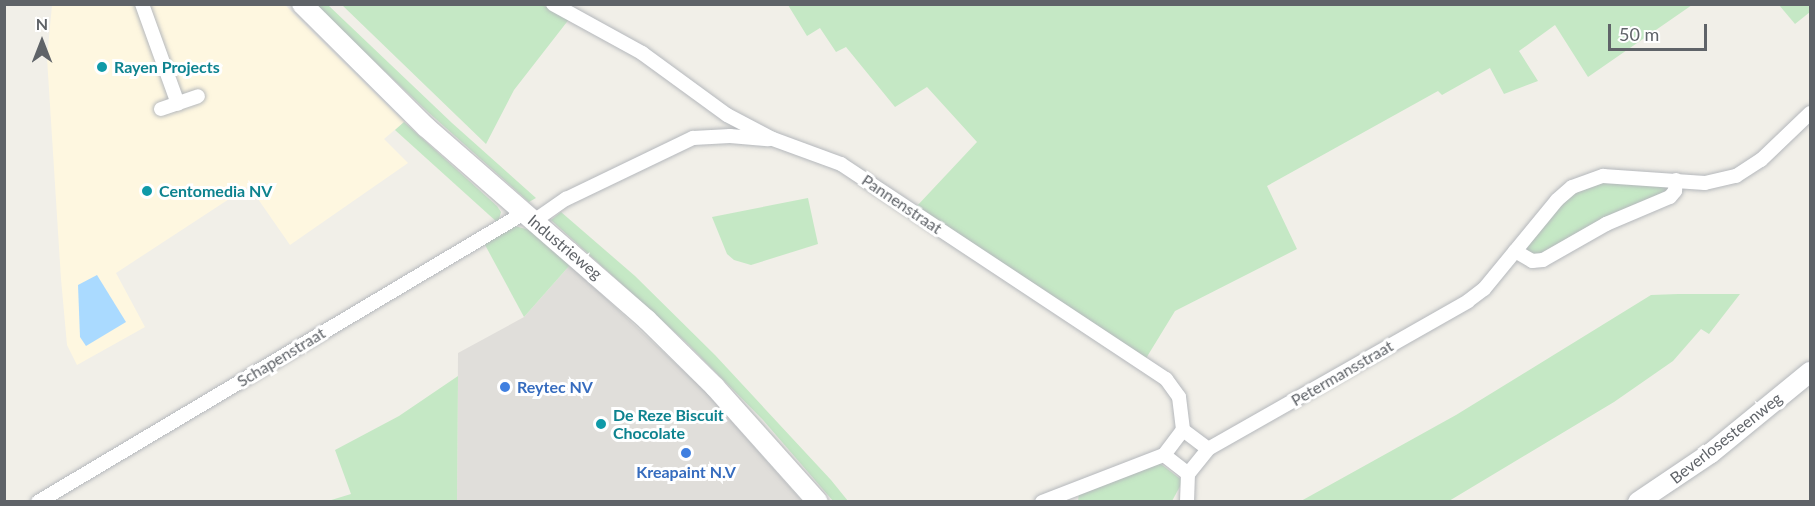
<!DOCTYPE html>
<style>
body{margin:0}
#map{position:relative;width:1815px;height:506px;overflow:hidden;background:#f1efe8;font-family:Lato,sans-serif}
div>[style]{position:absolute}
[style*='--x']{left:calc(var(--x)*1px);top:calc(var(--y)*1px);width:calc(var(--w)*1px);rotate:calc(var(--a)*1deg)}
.commercial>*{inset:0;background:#fef7e0}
.industrial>*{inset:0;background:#e0deda}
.green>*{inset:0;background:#c5e8c5}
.water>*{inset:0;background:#aadaff}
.roads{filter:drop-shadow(0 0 2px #b5b8bc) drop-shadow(0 0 2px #b5b8bc)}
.street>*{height:14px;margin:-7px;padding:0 7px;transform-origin:7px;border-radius:7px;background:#fff}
.secondary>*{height:20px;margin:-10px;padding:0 10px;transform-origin:10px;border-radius:10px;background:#fff}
.dots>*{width:16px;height:16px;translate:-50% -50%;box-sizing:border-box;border:3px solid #fff;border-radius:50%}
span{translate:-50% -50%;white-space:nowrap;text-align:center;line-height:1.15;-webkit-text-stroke:6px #fff;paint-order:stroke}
.culture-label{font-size:16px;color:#0d838f;font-weight:700}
.left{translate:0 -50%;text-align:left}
.street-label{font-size:16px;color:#5f6368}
.shop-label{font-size:16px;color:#366cbe;font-weight:700}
.frame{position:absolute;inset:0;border:6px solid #5f6368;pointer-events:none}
.north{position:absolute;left:12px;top:12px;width:60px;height:60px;-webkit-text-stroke:4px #fff;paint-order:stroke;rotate:0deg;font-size:16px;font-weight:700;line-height:24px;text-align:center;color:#5f6368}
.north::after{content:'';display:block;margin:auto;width:21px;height:27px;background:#5f6368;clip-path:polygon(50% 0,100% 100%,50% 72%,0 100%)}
.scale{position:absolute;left:1608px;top:24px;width:99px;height:27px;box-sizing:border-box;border:3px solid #5f6368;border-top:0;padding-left:8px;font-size:18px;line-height:21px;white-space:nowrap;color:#5f6368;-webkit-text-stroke:4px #fff;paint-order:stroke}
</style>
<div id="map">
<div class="commercial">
<div style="clip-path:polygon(52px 5px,285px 5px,404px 122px,384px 139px,408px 163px,290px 245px,249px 186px,116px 273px,145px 327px,77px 365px,67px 345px,61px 279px,47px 58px)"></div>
</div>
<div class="industrial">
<div style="clip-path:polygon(570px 265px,705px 391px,802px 501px,457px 502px,458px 353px,524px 317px)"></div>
</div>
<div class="green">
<div style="clip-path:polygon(315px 5px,328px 5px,452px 123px,536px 198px,529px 202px,428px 112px)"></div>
<div style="clip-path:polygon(342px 5px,542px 5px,570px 18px,514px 90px,486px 144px)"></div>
<div style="clip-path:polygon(788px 5px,1692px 5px,1588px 77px,1555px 25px,1519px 51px,1538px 81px,1504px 94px,1490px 68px,1442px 95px,1438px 91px,1267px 186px,1297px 249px,1175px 311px,1145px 360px,916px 207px,977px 142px,927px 87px,895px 107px,846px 47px,836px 52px,820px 28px,807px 36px)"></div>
<div style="clip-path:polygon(1779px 5px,1810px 5px,1810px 12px,1795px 24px)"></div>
<div style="clip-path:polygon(404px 122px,497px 206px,501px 212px,498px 223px,395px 130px)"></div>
<div style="clip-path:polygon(1598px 181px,1670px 184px,1671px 189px,1540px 257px,1525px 251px,1525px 247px,1570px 194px)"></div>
<div style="clip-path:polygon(808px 198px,818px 244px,751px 265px,734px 260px,727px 254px,712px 217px)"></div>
<div style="clip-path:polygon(561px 212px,635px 276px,715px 355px,831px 480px,848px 501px,833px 501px,763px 420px,688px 344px,551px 220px)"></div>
<div style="clip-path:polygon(515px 226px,529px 230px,570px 265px,524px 317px,484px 243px)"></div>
<div style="clip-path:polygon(1678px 294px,1740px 294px,1709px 334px,1701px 329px,1673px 361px,1614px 402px,1449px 501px,1301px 501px,1456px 415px,1651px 295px)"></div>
<div style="clip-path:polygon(458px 376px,457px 501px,328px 501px,351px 494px,335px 450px,399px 416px)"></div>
<div style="clip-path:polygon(1157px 461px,1183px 481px,1172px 501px,1078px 502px,1079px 492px)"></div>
</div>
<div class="water">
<div style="clip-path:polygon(97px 275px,126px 322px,86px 346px,80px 337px,78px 285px)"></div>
</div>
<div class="roads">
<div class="street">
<div style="--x:142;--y:4;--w:106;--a:70.2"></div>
<div style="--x:553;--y:4;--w:102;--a:28.8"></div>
<div style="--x:642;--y:53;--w:105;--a:36.1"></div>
<div style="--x:727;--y:115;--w:52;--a:27.6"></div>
<div style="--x:773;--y:139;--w:72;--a:20.2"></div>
<div style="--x:841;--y:164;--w:390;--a:33.5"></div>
<div style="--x:1166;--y:379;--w:22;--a:54"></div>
<div style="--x:1179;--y:397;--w:33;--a:83"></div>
<div style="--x:161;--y:109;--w:39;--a:-19"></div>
<div style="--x:534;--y:221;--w:39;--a:-35"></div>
<div style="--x:566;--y:199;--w:141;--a:-25.7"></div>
<div style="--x:693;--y:138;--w:37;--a:-3"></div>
<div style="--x:730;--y:136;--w:38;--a:5"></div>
<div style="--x:1515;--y:251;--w:20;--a:30"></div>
<div style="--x:1532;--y:261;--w:11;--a:-5"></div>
<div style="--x:1543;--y:260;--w:73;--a:-29.7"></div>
<div style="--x:1606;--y:224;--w:69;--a:-22.9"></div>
<div style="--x:1670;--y:197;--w:8;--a:-50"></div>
<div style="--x:1675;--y:191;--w:11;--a:-85"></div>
<div style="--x:1183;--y:430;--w:31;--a:37"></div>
<div style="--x:1164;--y:455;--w:31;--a:38"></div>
<div style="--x:38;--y:502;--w:565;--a:-30.74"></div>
<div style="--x:1042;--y:502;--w:131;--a:-21.1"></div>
<div style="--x:1164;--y:455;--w:31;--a:-53"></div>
<div style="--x:1187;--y:502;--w:28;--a:-88"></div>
<div style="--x:1188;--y:474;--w:32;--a:-51"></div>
<div style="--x:1208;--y:449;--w:299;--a:-29.6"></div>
<div style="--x:1468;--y:301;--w:20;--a:-37"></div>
<div style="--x:1484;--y:289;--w:115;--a:-50.6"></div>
<div style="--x:1557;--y:200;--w:20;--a:-41"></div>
<div style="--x:1572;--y:187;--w:33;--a:-20"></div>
<div style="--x:1603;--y:176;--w:102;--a:3.9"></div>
<div style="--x:1705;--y:183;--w:32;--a:-13"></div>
<div style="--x:1736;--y:176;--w:30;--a:-33"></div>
<div style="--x:1761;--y:160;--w:68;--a:-43.8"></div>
</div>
<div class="secondary">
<div style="--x:302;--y:4;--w:175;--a:44.8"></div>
<div style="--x:426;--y:127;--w:293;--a:41.1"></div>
<div style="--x:647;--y:320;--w:95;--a:44.6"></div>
<div style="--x:715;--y:387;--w:154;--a:48.2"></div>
<div style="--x:1638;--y:502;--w:88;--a:-33.9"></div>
<div style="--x:1711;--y:453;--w:128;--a:-39.3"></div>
</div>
</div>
<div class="dots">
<div style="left:102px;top:67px;background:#0f9aa8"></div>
<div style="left:147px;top:191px;background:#0f9aa8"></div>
<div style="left:505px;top:387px;background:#3f7fe0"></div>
<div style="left:601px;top:424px;background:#0f9aa8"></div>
<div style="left:686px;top:453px;background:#3f7fe0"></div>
</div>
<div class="culture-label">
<span class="left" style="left:114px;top:67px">Rayen Projects</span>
<span class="left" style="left:159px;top:191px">Centomedia NV</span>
<span class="left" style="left:613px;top:424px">De Reze Biscuit<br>Chocolate</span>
</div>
<div class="street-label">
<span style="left:902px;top:204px;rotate:34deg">Pannenstraat</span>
<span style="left:565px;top:247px;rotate:40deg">Industrieweg</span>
<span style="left:281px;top:357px;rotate:-31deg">Schapenstraat</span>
<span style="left:1342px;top:373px;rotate:-30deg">Petermansstraat</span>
<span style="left:1726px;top:438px;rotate:-38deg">Beverlosesteenweg</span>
</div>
<div class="shop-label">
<span class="left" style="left:517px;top:387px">Reytec NV</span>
<span style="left:686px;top:472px">Kreapaint N.V</span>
</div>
<div class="frame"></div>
<div class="north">N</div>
<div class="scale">50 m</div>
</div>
